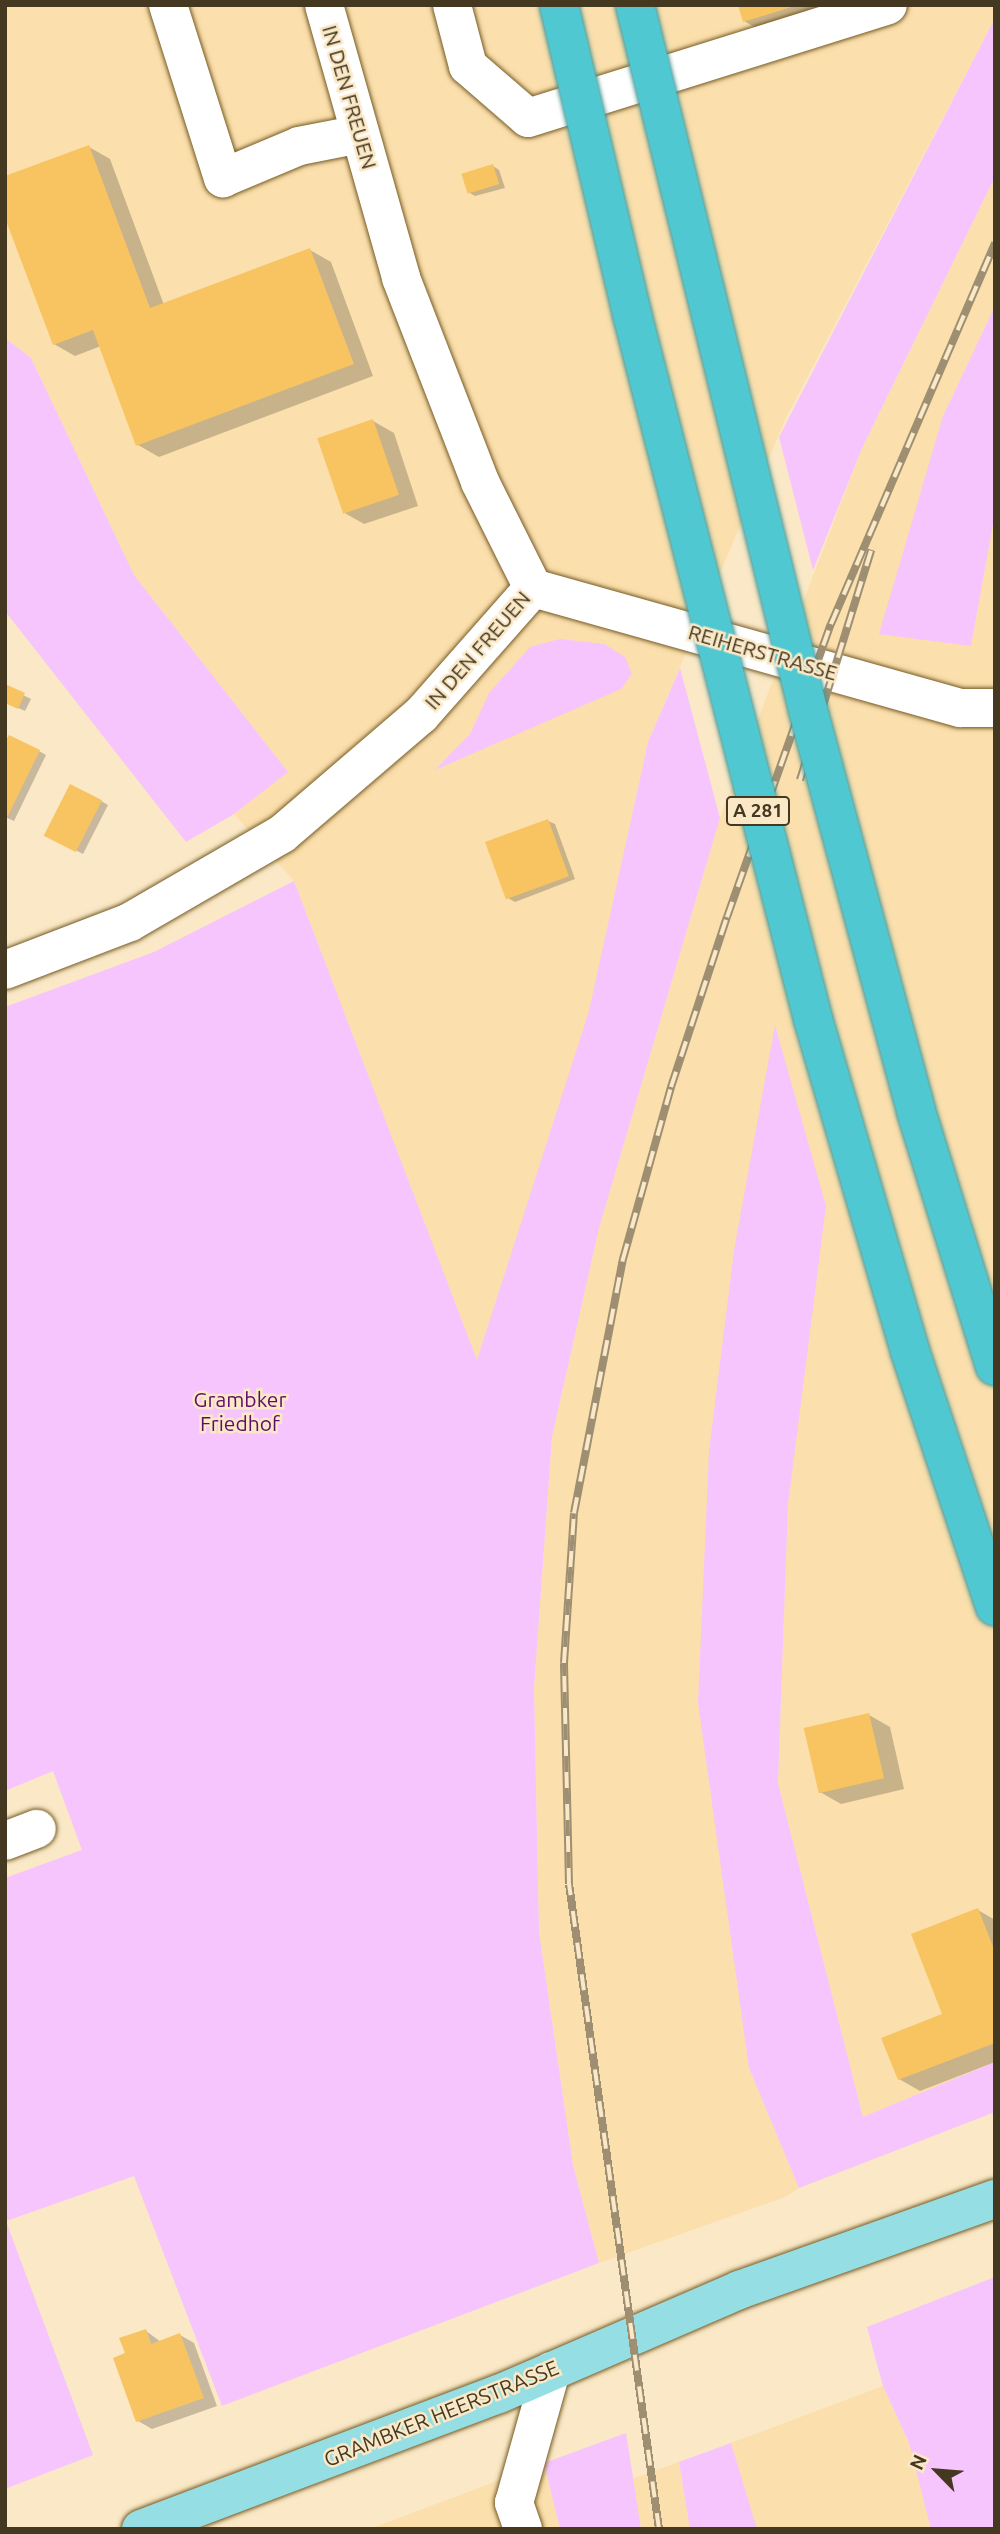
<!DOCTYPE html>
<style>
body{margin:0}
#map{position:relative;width:1000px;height:2534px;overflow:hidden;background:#fae8c6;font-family:Ubuntu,sans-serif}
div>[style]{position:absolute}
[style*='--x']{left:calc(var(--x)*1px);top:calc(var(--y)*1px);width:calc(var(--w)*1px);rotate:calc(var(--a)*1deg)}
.built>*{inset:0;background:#fbdfac}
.green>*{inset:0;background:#f6c5fd}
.shadow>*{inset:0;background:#0003}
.building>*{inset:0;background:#f7c461;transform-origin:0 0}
.roads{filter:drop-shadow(0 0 2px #765b24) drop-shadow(0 0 2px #765b24)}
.minor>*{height:38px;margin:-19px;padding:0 19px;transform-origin:19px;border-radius:19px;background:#fff}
.major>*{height:38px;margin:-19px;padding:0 19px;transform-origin:19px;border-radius:19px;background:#95dee3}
.rail>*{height:8px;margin-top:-4px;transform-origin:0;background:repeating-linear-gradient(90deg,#fae8c6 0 16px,#9e8f72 0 32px);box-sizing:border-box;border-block:2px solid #9e8f72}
.bridges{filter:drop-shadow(0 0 2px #4c9693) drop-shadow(0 0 2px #4c9693)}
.highway-bridge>*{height:38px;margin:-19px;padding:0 19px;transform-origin:19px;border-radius:19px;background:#4fc8d1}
span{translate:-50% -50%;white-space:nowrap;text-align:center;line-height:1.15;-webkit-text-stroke:5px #fae8c6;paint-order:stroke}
.shield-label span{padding:2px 5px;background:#fae8c6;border:2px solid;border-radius:5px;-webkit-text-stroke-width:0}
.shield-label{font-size:19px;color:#453821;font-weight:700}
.street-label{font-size:21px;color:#453821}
.park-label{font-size:21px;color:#610c6d}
.frame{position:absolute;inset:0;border:7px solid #453821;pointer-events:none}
.north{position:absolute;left:902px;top:2436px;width:70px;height:70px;-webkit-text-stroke:5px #fae8c6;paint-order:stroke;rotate:295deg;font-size:19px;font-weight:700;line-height:28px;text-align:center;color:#453821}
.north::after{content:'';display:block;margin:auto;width:24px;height:32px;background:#453821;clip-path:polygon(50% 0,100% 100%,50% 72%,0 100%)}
</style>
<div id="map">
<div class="built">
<div style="clip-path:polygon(5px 5px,995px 5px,995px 18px,786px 418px,648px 742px,590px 1011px,477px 1361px,294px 881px,234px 814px,288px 772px,134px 575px,31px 358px,5px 338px)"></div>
<div style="clip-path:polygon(995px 177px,995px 306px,943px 416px,971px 646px,995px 513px,995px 2062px,863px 2117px,778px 1783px,788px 1504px,776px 1027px,749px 2068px,799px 2188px,785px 2197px,599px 2263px,573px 2165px,539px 1932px,534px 1688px,552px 1437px,599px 1228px,720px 818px,863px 446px)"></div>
<div style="clip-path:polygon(883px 2386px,909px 2443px,931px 2529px,756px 2529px,731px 2443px)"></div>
<div style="clip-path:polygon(679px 2462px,690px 2529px,641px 2529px,632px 2479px)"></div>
<div style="clip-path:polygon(544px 2463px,560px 2529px,370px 2529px)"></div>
</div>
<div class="green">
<div style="clip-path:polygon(995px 18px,995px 177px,863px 446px,813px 570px,779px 437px)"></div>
<div style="clip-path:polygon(995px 306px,995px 513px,971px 646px,879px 634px,943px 416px)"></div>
<div style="clip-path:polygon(5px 338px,31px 358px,134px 575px,288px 772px,234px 814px,186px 842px,5px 611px)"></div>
<div style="clip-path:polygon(560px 639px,604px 644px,625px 657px,632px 674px,621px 689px,435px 770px,470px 734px,489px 693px,530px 647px)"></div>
<div style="clip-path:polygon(680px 668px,720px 818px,599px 1228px,552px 1437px,534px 1688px,539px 1932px,573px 2165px,599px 2263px,222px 2406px,134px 2176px,6px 2221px,93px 2455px,5px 2489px,5px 1878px,82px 1850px,53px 1771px,5px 1791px,5px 1007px,154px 952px,294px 881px,477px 1360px,589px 1011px,648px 742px)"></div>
<div style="clip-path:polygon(775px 1025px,826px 1206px,788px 1504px,778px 1783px,863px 2117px,995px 2062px,995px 2112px,799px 2188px,749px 2068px,698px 1703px,709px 1451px,734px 1250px)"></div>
<div style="clip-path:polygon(995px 2277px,995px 2529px,931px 2529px,909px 2443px,883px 2386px,867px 2327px)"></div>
<div style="clip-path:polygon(626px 2433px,641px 2529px,560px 2529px,544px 2463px)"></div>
<div style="clip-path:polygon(731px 2443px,757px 2529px,690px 2529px,679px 2462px)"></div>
</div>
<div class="shadow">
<div style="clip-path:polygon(739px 5px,833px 5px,765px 33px,744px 21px)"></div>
<div style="clip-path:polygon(89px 147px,110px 159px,164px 305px,310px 250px,331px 262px,373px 376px,159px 457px,138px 445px,101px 346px,75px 356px,54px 344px)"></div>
<div style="clip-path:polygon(493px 166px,499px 170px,505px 188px,475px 196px,468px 192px)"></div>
<div style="clip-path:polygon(373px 421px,394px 433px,418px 506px,364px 524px,343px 512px)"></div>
<div style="clip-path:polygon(5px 686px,31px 699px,25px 711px,5px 702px)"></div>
<div style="clip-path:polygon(39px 751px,46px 755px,14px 821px,5px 817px)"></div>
<div style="clip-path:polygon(101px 801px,108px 805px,83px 854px,54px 839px)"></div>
<div style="clip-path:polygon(548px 821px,555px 824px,575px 879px,515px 902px,508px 898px)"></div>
<div style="clip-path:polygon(869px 1715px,890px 1727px,904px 1789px,841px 1804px,820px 1792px)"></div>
<div style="clip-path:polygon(978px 1910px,995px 1920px,995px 2062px,920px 2091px,899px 2079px,944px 2015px)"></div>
<div style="clip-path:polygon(146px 2331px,161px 2342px,180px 2335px,194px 2343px,217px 2406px,152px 2429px,138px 2421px,127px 2354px)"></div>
</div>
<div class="building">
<div style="clip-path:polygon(738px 5px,795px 5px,795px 6px,743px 22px)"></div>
<div style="clip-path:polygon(89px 145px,150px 308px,310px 248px,354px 364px,136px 446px,93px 330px,53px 345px,5px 218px,5px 176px)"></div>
<div style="left:493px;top:164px;width:21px;height:33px;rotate:73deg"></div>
<div style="left:373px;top:419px;width:80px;height:59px;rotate:71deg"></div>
<div style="clip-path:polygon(5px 684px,25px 693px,18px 709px,5px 703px)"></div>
<div style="clip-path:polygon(9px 735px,40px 750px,5px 822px,5px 742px)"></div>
<div style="left:70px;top:784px;width:36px;height:58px;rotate:27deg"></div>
<div style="left:548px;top:819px;width:61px;height:67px;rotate:70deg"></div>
<div style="left:869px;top:1713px;width:67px;height:67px;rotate:77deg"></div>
<div style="clip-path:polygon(978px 1908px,995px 1952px,995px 2043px,898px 2080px,881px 2038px,942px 2014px,911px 1934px)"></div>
<div style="clip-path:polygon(146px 2329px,151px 2344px,180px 2333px,204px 2398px,136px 2422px,113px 2358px,125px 2353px,119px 2338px)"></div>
</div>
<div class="roads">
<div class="minor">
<div style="--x:168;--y:5;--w:182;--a:72.4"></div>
<div style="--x:223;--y:178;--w:82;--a:-22.8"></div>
<div style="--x:299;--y:146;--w:62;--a:-11.1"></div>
<div style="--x:324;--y:5;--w:284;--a:74.2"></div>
<div style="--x:401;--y:278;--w:219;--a:68.8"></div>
<div style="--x:480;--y:482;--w:119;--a:63.4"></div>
<div style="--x:452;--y:5;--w:63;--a:75.3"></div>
<div style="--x:468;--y:66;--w:79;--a:40.9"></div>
<div style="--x:528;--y:118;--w:377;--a:-17.4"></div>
<div style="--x:533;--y:588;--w:444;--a:15.7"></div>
<div style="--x:960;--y:708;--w:35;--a:0"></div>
<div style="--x:5;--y:970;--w:134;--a:-21"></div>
<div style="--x:130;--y:922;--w:176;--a:-30.1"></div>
<div style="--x:282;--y:834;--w:183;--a:-40.6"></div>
<div style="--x:421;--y:715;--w:169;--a:-48.6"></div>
<div style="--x:5;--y:1841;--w:34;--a:-21"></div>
<div style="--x:523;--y:2529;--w:28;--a:-109"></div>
<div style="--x:514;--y:2503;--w:137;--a:-74.3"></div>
</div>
<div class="major">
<div style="--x:141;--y:2529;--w:383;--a:-20.7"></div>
<div style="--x:499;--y:2394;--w:262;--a:-23.4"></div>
<div style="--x:739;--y:2290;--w:272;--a:-19.6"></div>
</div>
</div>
<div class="rail">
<div style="--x:800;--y:780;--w:241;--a:-72.8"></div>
<div style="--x:659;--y:2529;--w:651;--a:-97.94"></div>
<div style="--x:569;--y:1884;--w:221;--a:-91.3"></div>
<div style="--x:564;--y:1663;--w:150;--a:-86.2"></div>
<div style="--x:574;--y:1513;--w:259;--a:-79.1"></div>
<div style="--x:623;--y:1259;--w:179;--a:-74.4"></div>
<div style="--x:671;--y:1087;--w:179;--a:-71.8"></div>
<div style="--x:727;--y:917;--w:311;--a:-70.5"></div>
<div style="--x:831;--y:624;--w:415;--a:-66.7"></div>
</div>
<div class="bridges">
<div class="highway-bridge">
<div style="--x:559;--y:5;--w:318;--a:76.7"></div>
<div style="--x:632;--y:314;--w:728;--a:75.6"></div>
<div style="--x:813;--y:1019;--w:346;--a:73.7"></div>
<div style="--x:910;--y:1351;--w:269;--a:71.6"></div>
<div style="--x:635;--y:5;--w:726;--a:76.21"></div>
<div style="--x:808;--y:710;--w:415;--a:74.9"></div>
<div style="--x:916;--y:1111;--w:267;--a:72.8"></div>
</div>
</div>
<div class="shield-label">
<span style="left:758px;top:811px">A 281</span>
</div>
<div class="street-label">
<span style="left:350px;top:97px;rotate:74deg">IN DEN FREUEN</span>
<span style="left:477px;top:650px;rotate:-49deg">IN DEN FREUEN</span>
<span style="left:763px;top:652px;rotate:16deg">REIHERSTRASSE</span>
<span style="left:441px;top:2413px;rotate:-22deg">GRAMBKER HEERSTRASSE</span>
</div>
<div class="park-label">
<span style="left:240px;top:1411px">Grambker<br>Friedhof</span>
</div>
<div class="frame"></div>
<div class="north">N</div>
</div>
